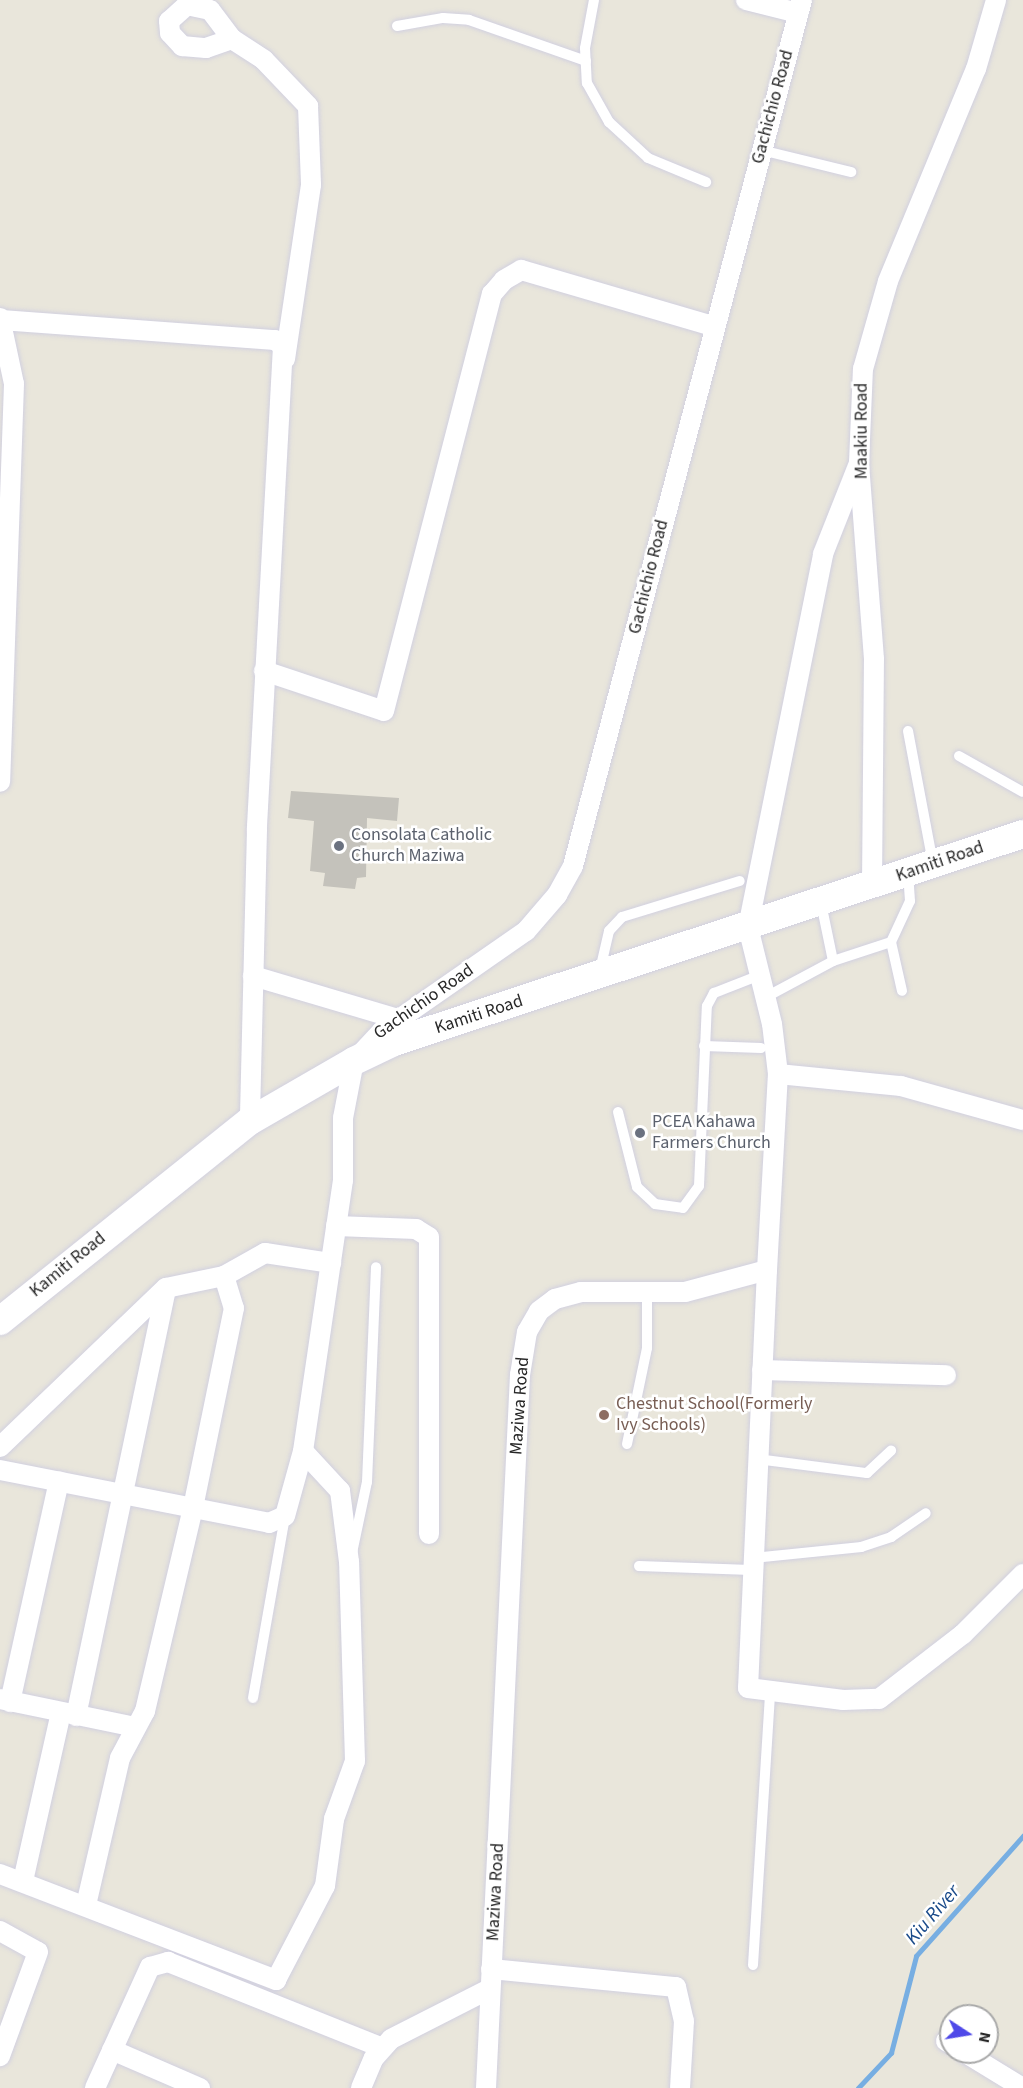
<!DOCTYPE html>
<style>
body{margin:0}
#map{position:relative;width:1023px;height:2088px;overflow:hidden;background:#e9e6db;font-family:"Source Sans 3",sans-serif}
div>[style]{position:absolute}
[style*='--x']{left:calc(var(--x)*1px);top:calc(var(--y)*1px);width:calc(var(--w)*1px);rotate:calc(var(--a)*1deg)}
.stream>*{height:4.5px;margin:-2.25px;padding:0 2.25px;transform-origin:2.25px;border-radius:2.25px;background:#77aee2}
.building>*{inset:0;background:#c4c2bb}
.roads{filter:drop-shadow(0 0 2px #d1d0e0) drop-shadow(0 0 2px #d1d0e0)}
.service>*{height:10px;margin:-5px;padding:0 5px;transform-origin:5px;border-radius:5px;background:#fff}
.minor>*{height:20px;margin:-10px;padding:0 10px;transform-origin:10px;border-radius:10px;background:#fff}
.secondary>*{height:28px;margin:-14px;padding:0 14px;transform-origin:14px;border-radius:14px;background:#fff}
.dots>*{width:16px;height:16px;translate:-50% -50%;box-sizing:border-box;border:3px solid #fff;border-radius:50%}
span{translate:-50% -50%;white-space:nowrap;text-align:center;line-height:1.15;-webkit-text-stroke:5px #fff;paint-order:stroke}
.street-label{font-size:18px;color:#282828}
.worship-label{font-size:18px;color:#5b616d}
.left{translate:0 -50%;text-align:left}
.education-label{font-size:18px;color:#785e54}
.water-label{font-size:20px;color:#1a4b8a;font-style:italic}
.north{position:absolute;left:939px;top:2004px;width:60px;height:60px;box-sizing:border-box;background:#fff;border:2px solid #a9a9a9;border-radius:50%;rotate:102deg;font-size:16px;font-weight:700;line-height:24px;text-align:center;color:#282828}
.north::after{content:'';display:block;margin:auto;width:21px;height:27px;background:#4f49e8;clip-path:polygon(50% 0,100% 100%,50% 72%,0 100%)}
</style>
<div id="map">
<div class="stream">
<div style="--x:858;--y:2088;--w:48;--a:-46.7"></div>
<div style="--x:891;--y:2053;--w:100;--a:-75.5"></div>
<div style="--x:916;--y:1956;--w:161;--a:-48.3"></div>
</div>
<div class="building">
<div style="clip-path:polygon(291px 791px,399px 798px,397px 821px,367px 818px,366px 877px,357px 878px,355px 889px,323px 886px,325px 873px,310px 871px,314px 821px,288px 818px)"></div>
</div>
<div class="roads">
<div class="service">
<div style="--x:594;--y:0;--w:49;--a:100.6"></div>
<div style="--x:585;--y:48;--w:35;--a:87"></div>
<div style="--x:587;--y:83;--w:45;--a:60.6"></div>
<div style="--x:609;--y:122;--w:53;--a:42.7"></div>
<div style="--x:648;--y:158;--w:63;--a:22.5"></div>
<div style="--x:397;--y:26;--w:47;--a:-9.9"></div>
<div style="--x:443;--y:18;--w:26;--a:4"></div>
<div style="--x:469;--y:20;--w:124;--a:19.3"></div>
<div style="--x:761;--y:150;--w:93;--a:13.7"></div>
<div style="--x:908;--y:731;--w:134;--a:79.3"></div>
<div style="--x:959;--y:756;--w:73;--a:29.4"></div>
<div style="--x:821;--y:903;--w:59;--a:78.3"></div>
<div style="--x:891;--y:942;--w:50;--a:77.3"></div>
<div style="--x:600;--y:970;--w:40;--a:-77"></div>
<div style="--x:609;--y:931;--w:19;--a:-47"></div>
<div style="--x:622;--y:917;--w:123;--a:-17"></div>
<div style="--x:766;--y:997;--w:76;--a:-28.2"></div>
<div style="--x:833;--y:961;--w:61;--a:-18.1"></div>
<div style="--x:891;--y:942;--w:45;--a:-65.1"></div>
<div style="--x:910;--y:901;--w:28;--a:-94"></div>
<div style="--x:704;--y:1046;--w:57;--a:2"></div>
<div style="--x:618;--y:1112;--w:77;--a:75.8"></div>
<div style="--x:637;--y:1187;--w:25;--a:43"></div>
<div style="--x:655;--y:1204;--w:28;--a:8"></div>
<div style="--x:683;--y:1208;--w:27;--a:-54"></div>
<div style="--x:699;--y:1186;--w:180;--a:-87.5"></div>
<div style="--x:707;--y:1006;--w:15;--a:-62"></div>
<div style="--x:714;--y:993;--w:49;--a:-21.4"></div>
<div style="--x:627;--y:1444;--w:98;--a:-78.2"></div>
<div style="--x:647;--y:1348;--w:56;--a:-90"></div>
<div style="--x:757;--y:1459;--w:111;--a:7.3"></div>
<div style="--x:867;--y:1473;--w:33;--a:-43"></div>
<div style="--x:352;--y:1553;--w:73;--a:-78.1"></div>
<div style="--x:367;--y:1482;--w:215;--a:-87.6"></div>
<div style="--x:753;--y:1558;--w:109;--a:-5.8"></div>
<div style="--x:861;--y:1547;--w:32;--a:-18"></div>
<div style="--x:891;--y:1537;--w:42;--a:-34.4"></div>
<div style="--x:639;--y:1566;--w:112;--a:2"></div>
<div style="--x:253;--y:1698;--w:185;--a:-80"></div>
<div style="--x:753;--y:1965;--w:274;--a:-86.4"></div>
</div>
<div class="minor">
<div style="--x:746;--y:0;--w:54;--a:14"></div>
<div style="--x:232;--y:39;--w:36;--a:-127"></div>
<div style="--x:210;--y:10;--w:24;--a:-168"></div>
<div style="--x:187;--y:5;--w:24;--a:138"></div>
<div style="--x:169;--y:21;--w:12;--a:85"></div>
<div style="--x:170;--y:33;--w:18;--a:47"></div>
<div style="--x:182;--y:46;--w:24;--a:5"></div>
<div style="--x:206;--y:48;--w:28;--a:-19"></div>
<div style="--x:232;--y:39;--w:38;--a:33"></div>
<div style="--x:264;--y:60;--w:64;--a:46.3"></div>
<div style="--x:308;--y:106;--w:79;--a:87.8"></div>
<div style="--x:311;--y:185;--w:176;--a:98.5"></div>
<div style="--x:0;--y:318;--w:67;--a:78"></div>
<div style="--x:14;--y:384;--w:398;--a:92"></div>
<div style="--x:1;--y:320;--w:275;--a:4.2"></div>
<div style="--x:275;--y:340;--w:10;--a:37"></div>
<div style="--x:283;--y:346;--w:484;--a:93.1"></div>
<div style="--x:257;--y:829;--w:292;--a:91.4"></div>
<div style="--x:264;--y:671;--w:126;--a:18.4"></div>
<div style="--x:384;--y:711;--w:431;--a:-75.5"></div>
<div style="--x:492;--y:294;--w:18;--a:-49"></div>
<div style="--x:504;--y:280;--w:20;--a:-30"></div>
<div style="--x:521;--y:270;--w:199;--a:16.3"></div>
<div style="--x:872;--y:885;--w:226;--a:-89.5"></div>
<div style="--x:874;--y:659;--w:197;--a:-94.4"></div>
<div style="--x:859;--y:463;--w:94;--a:-87.6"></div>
<div style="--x:863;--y:369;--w:91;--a:-74.1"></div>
<div style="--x:888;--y:281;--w:230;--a:-67.5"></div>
<div style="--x:976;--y:69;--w:72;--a:-73.8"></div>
<div style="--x:253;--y:976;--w:151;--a:16.5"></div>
<div style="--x:778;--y:1074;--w:124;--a:5.6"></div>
<div style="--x:901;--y:1086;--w:127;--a:15.6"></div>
<div style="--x:336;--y:1226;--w:80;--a:2.1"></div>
<div style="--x:416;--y:1229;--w:15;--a:32"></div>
<div style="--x:429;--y:1237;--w:297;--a:90"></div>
<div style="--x:767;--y:1270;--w:418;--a:92.6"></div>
<div style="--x:748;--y:1688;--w:96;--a:7.2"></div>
<div style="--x:843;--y:1700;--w:36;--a:-2"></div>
<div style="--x:879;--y:1699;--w:106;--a:-37.7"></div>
<div style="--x:963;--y:1634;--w:85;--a:-45"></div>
<div style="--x:224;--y:1276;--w:47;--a:-29.3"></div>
<div style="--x:265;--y:1253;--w:67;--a:8.6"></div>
<div style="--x:762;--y:1370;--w:184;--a:1.6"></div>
<div style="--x:0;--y:1447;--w:230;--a:-43.8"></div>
<div style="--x:166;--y:1288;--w:59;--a:-11.7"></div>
<div style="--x:224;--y:1276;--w:34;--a:73"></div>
<div style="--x:234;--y:1308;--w:204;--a:101.6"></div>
<div style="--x:193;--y:1508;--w:209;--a:103.3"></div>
<div style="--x:145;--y:1711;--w:53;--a:118"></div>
<div style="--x:120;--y:1758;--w:151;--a:103"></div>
<div style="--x:0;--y:1470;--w:274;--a:11.1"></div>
<div style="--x:269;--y:1523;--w:17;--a:-24"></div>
<div style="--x:285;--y:1516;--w:67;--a:-74.5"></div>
<div style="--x:303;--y:1451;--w:274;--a:-81.6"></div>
<div style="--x:343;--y:1180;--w:62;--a:-90"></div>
<div style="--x:343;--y:1118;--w:58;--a:-79.1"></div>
<div style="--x:354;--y:1061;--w:41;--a:-47"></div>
<div style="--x:382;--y:1031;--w:175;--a:-34.8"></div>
<div style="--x:526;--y:931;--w:48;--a:-49.3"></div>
<div style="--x:557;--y:895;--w:33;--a:-61"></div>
<div style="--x:573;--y:866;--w:896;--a:-75.19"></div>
<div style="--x:0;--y:1699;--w:138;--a:11.7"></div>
<div style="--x:10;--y:1702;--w:226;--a:-77.5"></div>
<div style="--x:76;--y:1716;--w:437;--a:-78.1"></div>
<div style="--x:0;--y:1874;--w:296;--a:21"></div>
<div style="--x:276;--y:1980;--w:106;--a:-62.5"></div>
<div style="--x:325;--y:1886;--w:68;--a:-82.3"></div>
<div style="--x:334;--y:1819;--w:62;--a:-70.1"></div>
<div style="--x:355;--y:1761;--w:199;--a:-91.7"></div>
<div style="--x:349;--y:1562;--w:72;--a:-97.2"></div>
<div style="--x:340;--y:1491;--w:54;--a:-132.8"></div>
<div style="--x:23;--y:1881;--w:172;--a:-77.3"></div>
<div style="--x:0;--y:1931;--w:43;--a:28.9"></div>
<div style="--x:38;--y:1952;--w:111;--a:110.1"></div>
<div style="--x:491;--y:1969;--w:186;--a:5.6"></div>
<div style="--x:676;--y:1987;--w:35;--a:77"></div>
<div style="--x:684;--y:2021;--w:67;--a:93.4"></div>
<div style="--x:946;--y:2041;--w:6;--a:31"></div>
<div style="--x:112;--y:2050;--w:96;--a:23.4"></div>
<div style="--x:964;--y:2052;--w:69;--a:31.4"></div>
<div style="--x:95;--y:2088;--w:133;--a:-65.6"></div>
<div style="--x:150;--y:1967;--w:19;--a:-16"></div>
<div style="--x:168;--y:1962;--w:228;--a:21.8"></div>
<div style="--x:361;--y:2088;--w:33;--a:-67"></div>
<div style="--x:374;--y:2058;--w:25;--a:-48"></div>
<div style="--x:391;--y:2039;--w:110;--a:-27"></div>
<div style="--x:486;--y:2088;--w:714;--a:-87.27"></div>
<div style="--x:520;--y:1375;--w:44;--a:-80.8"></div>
<div style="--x:527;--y:1332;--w:24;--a:-60"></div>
<div style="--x:539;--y:1311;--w:20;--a:-37"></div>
<div style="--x:555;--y:1299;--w:27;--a:-15"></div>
<div style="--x:581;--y:1292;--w:104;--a:0"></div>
<div style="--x:685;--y:1292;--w:85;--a:-15"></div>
<div style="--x:767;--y:1270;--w:196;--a:-86.8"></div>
<div style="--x:778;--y:1074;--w:50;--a:-96.8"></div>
<div style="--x:772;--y:1024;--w:100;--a:-103.9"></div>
<div style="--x:748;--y:927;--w:380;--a:-78.6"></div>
<div style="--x:823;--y:554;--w:98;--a:-68.4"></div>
</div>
<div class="secondary">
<div style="--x:0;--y:1321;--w:320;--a:-38.7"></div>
<div style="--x:250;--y:1121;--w:120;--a:-30"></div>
<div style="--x:354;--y:1061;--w:44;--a:-25.4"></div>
<div style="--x:394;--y:1042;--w:662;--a:-18.3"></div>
</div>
</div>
<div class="dots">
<div style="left:339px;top:846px;background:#6b7280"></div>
<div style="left:640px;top:1133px;background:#6b7280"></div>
<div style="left:604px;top:1415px;background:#8d6e63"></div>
</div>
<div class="street-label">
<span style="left:773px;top:107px;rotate:-75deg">Gachichio Road</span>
<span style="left:862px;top:431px;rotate:-90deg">Maakiu Road</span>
<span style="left:649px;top:577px;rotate:-76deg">Gachichio Road</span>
<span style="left:940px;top:862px;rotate:-19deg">Kamiti Road</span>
<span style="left:424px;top:1002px;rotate:-35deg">Gachichio Road</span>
<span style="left:479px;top:1015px;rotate:-18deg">Kamiti Road</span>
<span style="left:68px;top:1265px;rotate:-39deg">Kamiti Road</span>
<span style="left:520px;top:1406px;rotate:-86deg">Maziwa Road</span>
<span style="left:496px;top:1892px;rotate:-87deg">Maziwa Road</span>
</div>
<div class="worship-label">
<span class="left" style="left:351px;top:846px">Consolata Catholic<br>Church Maziwa</span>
<span class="left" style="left:652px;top:1133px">PCEA Kahawa<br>Farmers Church</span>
</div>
<div class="education-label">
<span class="left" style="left:616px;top:1415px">Chestnut School(Formerly<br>Ivy Schools)</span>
</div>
<div class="water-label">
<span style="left:933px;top:1915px;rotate:-49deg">Kiu River</span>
</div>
<div class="north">N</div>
</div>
